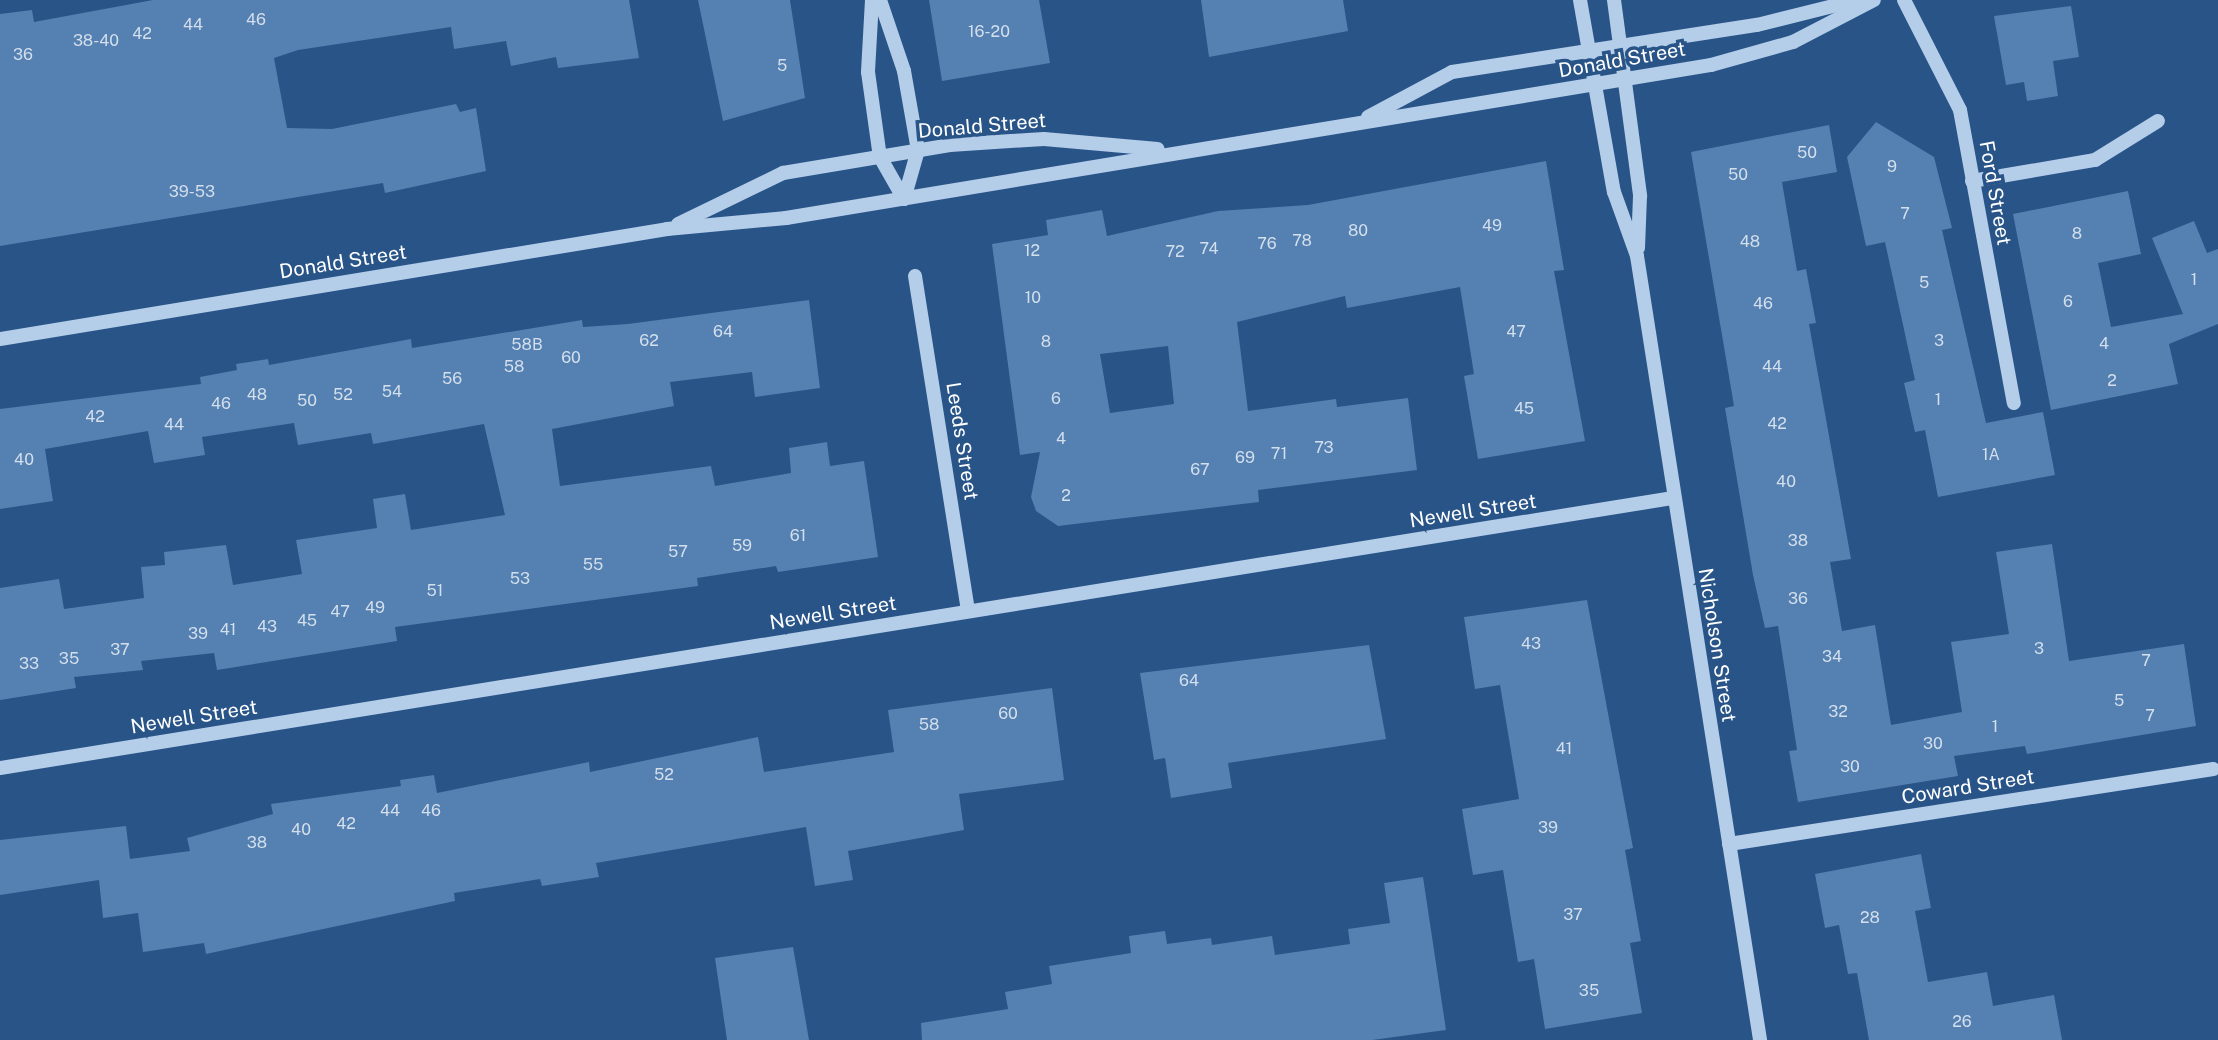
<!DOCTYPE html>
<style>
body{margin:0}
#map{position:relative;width:2218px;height:1040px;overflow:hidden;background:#285488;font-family:"Public Sans",sans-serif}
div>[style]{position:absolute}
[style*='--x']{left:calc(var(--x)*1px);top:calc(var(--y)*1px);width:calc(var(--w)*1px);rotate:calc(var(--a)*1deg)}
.building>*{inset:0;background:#5480b2}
.minor>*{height:14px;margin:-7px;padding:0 7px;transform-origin:7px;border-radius:7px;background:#b4cde9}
span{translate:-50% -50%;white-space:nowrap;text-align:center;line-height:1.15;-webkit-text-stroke:7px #285488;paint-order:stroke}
.number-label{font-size:16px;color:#d4dfec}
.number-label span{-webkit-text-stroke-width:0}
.street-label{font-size:20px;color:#fff}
</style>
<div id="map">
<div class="building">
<div style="clip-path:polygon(153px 0,629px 0,639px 58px,558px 68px,556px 57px,511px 66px,506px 41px,454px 49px,451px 27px,298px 50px,274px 58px,287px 128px,332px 129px,456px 104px,460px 112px,476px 108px,486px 171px,385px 193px,383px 183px,0 246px,0 14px,32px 10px,34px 22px)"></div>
<div style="clip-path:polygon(698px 0,790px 0,805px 98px,723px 121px)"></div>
<div style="clip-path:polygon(929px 0,1039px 0,1050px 63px,942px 81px)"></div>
<div style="clip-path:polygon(1201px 0,1343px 0,1348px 31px,1209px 57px)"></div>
<div style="clip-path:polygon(2071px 6px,2079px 57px,2053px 61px,2058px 96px,2027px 101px,2024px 82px,2006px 85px,1994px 16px)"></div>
<div style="clip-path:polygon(1876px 122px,1934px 157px,1952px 228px,1942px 230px,1986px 423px,2043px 412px,2055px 475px,1938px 497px,1925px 430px,1915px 432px,1904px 383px,1915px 380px,1885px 242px,1866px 246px,1847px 157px)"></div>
<div style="clip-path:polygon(1829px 125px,1837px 172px,1782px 182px,1797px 271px,1806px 269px,1816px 323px,1809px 324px,1851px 559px,1830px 562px,1842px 631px,1875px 625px,1891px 725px,1962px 712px,1951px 642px,2009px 634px,1996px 552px,2052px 544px,2069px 661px,2184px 644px,2196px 726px,2027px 754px,2025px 746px,1954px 756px,1958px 776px,1798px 802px,1789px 751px,1797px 750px,1778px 626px,1765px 628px,1753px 575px,1725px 408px,1734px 406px,1691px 152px)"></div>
<div style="clip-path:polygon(evenodd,1546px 161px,1564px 270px,1554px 271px,1585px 441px,1478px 459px,1464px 376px,1474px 374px,1460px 287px,1347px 308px,1345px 296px,1237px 322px,1248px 411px,1336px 399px,1337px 407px,1408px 398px,1417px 470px,1258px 490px,1259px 502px,1058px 526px,1036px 511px,1031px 497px,1040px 452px,1020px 455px,992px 244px,1048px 235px,1046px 220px,1102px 210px,1107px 236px,1218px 211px,1308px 205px,1546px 161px,1168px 346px,1174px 404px,1110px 413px,1100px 354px,1168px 346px)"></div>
<div style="clip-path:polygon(2128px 191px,2141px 254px,2098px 263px,2111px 327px,2183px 314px,2152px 238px,2194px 221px,2207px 253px,2218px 249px,2218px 324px,2169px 344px,2178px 384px,2051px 410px,2013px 214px)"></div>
<div style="clip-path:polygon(809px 300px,820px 388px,755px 397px,752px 372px,670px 382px,674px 406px,552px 429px,560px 486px,711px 466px,715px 486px,791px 473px,789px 448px,827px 442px,830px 466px,864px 461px,878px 557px,778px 572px,776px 566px,697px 578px,698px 586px,395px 627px,397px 641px,217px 670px,214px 653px,141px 661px,143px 670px,74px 677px,76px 688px,0 700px,0 588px,59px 579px,64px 609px,144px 598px,141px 567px,165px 565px,164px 552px,226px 545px,233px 585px,302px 574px,296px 540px,377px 528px,373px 499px,405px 494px,411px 530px,505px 515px,484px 424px,373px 444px,371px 433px,298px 445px,294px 423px,202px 437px,205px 455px,154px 463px,148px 431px,45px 449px,53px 501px,0 509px,0 409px,201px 384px,200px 377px,237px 370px,236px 364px,268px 359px,269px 365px,411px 339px,412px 348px,582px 320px,583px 327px,628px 324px)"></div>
<div style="clip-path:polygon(1587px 600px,1633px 848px,1625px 850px,1641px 941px,1630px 943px,1642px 1013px,1545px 1029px,1534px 959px,1518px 962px,1503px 870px,1473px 875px,1462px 809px,1519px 799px,1500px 685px,1475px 689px,1464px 617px)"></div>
<div style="clip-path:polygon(1369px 645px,1386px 739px,1228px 763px,1232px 788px,1171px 798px,1165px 758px,1154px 760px,1140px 673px)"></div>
<div style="clip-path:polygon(1052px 688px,1064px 780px,959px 794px,964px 830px,848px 851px,853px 880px,815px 886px,806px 827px,596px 863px,599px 877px,542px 886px,540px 879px,454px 893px,455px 901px,206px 954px,204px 943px,143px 952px,138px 913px,103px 918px,99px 880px,0 895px,0 840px,126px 826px,130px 859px,190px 851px,187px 838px,273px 814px,271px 804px,401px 786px,400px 780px,434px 775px,437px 793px,589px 762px,590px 772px,758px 737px,764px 772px,894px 752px,888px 710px)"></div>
<div style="clip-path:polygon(1921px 854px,1931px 908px,1915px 911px,1928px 982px,1987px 972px,1993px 1006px,2054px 995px,2062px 1040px,1869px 1040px,1857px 973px,1848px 974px,1839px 925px,1825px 928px,1815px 874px)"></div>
<div style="clip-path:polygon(1423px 877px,1446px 1030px,1372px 1040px,922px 1040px,921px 1023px,1008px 1009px,1005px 992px,1052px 984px,1049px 966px,1131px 953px,1129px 936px,1165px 931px,1167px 944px,1211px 938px,1212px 945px,1272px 936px,1275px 955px,1350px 944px,1348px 929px,1390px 923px,1384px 883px)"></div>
<div style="clip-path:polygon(793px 947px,809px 1040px,727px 1040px,715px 958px)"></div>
</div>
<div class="minor">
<div style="--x:872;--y:0;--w:72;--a:93.2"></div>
<div style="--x:868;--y:72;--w:86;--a:82"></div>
<div style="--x:880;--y:157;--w:48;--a:60.3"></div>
<div style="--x:880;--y:0;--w:75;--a:71.3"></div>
<div style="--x:904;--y:71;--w:80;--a:80"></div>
<div style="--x:918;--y:150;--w:51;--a:105.9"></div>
<div style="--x:1580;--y:0;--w:195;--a:80"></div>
<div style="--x:1614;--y:192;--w:68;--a:70.2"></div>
<div style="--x:1637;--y:256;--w:794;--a:81.08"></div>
<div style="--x:1614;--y:0;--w:198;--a:82.4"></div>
<div style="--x:1640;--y:196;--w:52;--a:92.2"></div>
<div style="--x:1904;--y:0;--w:123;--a:63"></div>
<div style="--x:1960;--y:110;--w:298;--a:79.6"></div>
<div style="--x:1368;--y:117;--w:95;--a:-28.2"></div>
<div style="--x:1452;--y:72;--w:309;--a:-8.8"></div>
<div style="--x:1757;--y:25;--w:103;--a:-14"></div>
<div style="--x:1972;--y:181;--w:125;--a:-9.7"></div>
<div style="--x:2095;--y:160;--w:74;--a:-31.8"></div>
<div style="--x:678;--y:224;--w:117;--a:-25.9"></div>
<div style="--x:783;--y:173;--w:169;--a:-9.5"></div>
<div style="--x:950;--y:145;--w:94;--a:-3.7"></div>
<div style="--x:1044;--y:139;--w:114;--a:5"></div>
<div style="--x:915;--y:276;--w:339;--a:81"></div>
<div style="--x:0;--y:339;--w:676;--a:-9.36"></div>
<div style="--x:667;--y:229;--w:120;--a:-5.3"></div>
<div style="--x:786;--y:218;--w:938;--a:-9.39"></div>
<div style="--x:1711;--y:65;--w:85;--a:-15.7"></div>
<div style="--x:1793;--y:42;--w:91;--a:-27.4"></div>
<div style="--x:0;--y:768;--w:1695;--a:-9.17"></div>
<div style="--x:1729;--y:844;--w:490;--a:-8.8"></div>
</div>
<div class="number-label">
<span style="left:256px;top:20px">46</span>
<span style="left:193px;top:25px">44</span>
<span style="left:989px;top:32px">16-20</span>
<span style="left:142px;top:34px">42</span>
<span style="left:96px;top:41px">38-40</span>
<span style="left:23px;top:55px">36</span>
<span style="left:782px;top:66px">5</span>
<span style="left:1807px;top:153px">50</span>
<span style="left:1892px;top:167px">9</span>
<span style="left:1738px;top:175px">50</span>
<span style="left:192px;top:192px">39-53</span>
<span style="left:1905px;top:214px">7</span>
<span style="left:1492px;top:226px">49</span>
<span style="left:1358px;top:231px">80</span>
<span style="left:2077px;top:234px">8</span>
<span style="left:1302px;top:241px">78</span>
<span style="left:1750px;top:242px">48</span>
<span style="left:1267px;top:244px">76</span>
<span style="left:1209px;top:249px">74</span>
<span style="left:1032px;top:251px">12</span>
<span style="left:1175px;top:252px">72</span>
<span style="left:2194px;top:280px">1</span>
<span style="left:1924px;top:283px">5</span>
<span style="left:1033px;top:298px">10</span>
<span style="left:2068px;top:302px">6</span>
<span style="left:1763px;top:304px">46</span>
<span style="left:723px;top:332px">64</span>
<span style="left:1516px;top:332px">47</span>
<span style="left:649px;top:341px">62</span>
<span style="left:1939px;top:341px">3</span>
<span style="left:1046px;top:342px">8</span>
<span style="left:2104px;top:344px">4</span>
<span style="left:527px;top:345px">58B</span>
<span style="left:571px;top:358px">60</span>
<span style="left:514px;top:367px">58</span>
<span style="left:1772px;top:367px">44</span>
<span style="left:452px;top:379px">56</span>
<span style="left:2112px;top:381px">2</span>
<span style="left:392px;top:392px">54</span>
<span style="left:257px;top:395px">48</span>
<span style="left:343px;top:395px">52</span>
<span style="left:1056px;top:399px">6</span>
<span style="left:1938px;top:400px">1</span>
<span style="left:307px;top:401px">50</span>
<span style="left:221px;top:404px">46</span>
<span style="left:1524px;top:409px">45</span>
<span style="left:95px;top:417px">42</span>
<span style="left:1777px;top:424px">42</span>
<span style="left:174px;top:425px">44</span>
<span style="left:1061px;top:439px">4</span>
<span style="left:1324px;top:448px">73</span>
<span style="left:1279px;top:454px">71</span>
<span style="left:1991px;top:455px">1A</span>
<span style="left:1245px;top:458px">69</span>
<span style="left:24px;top:460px">40</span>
<span style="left:1200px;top:470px">67</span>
<span style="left:1786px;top:482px">40</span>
<span style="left:1066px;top:496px">2</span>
<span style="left:798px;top:536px">61</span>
<span style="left:1798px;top:541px">38</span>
<span style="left:742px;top:546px">59</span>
<span style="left:678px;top:552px">57</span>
<span style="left:593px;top:565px">55</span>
<span style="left:520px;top:579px">53</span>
<span style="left:435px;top:591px">51</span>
<span style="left:1798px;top:599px">36</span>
<span style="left:375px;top:608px">49</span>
<span style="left:340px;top:612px">47</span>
<span style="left:307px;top:621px">45</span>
<span style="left:267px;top:627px">43</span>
<span style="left:228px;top:630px">41</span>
<span style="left:198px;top:634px">39</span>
<span style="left:1531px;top:644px">43</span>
<span style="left:2039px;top:649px">3</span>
<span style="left:120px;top:650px">37</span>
<span style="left:1832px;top:657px">34</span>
<span style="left:69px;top:659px">35</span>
<span style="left:2146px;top:661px">7</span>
<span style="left:29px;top:664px">33</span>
<span style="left:1189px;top:681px">64</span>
<span style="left:2119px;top:701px">5</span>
<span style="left:1838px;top:712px">32</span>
<span style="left:1008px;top:714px">60</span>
<span style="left:2150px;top:716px">7</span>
<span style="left:929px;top:725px">58</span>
<span style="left:1995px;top:727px">1</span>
<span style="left:1933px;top:744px">30</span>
<span style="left:1564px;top:749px">41</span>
<span style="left:1850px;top:767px">30</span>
<span style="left:664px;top:775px">52</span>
<span style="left:390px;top:811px">44</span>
<span style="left:431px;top:811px">46</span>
<span style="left:346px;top:824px">42</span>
<span style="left:1548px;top:828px">39</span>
<span style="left:301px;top:830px">40</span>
<span style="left:257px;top:843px">38</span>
<span style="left:1573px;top:915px">37</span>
<span style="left:1870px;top:918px">28</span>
<span style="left:1589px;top:991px">35</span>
<span style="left:1962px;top:1022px">26</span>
</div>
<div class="street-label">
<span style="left:1622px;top:60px;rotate:-10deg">Donald Street</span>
<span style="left:982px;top:126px;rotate:-5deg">Donald Street</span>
<span style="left:1995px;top:193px;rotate:80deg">Ford Street</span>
<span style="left:343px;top:262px;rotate:-9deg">Donald Street</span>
<span style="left:962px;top:441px;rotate:81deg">Leeds Street</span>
<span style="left:1473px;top:511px;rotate:-9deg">Newell Street</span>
<span style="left:833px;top:613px;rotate:-9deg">Newell Street</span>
<span style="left:1717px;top:645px;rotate:81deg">Nicholson Street</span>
<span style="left:194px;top:717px;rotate:-9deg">Newell Street</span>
<span style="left:1968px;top:787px;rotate:-9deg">Coward Street</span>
</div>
</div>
